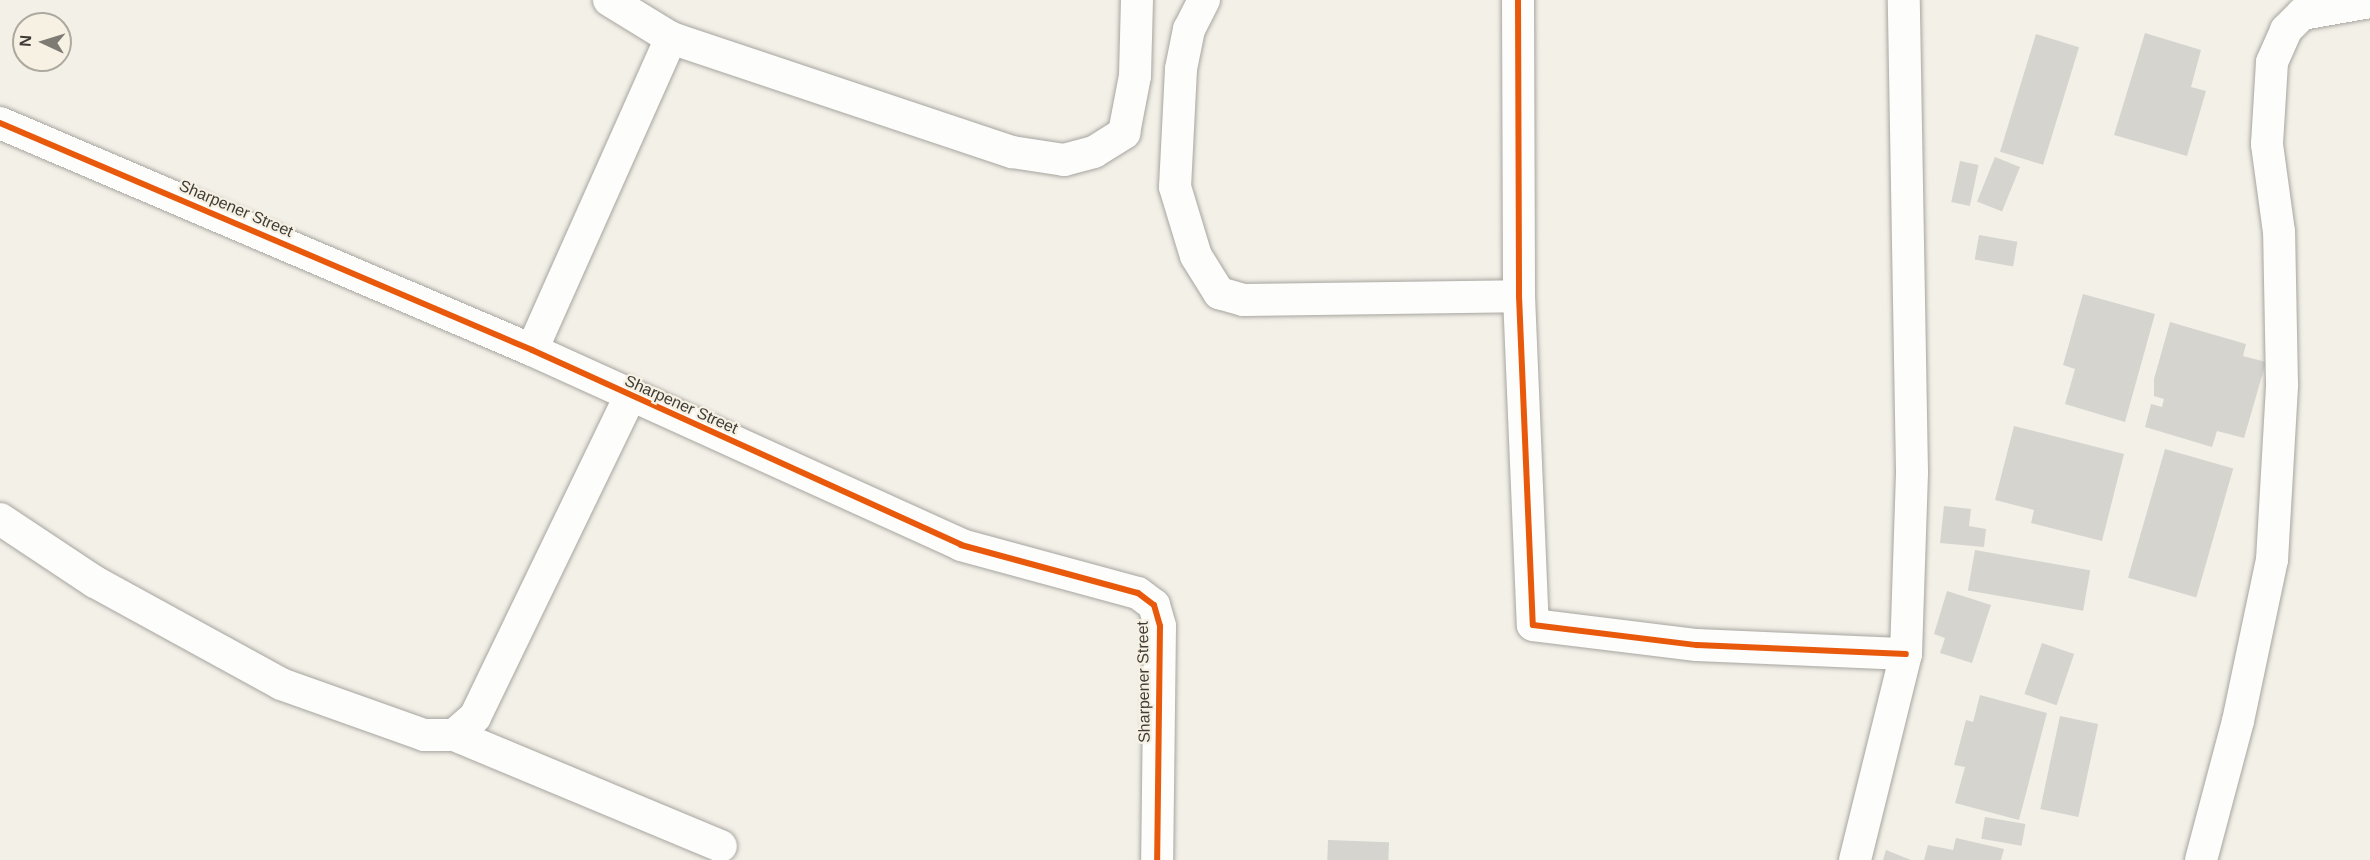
<!DOCTYPE html>
<style>
body{margin:0}
#map{position:relative;width:2370px;height:860px;overflow:hidden;background:#f3f0e8;font-family:Helvetica,sans-serif}
div>[style]{position:absolute}
[style*='--x']{left:calc(var(--x)*1px);top:calc(var(--y)*1px);width:calc(var(--w)*1px);rotate:calc(var(--a)*1deg)}
.building>*{inset:0;background:#d5d4cf;transform-origin:0 0}
.roads{filter:drop-shadow(0 0 2px #a7a59f) drop-shadow(0 0 2px #a7a59f)}
.street>*{height:32px;margin:-16px;padding:0 16px;transform-origin:16px;border-radius:16px;background:#fdfdfc}
.cycleway>*{height:6px;margin:-3px;padding:0 3px;transform-origin:3px;border-radius:3px;background:#e8590c}
span{translate:-50% -50%;white-space:nowrap;text-align:center;line-height:1.15;-webkit-text-stroke:4.5px #f7f1e4;paint-order:stroke}
.street-label{font-size:16px;color:#3f3c37}
.north{position:absolute;left:12px;top:12px;width:60px;height:60px;box-sizing:border-box;background:#f7f1e4;border:2px solid #ada99f;border-radius:50%;rotate:274deg;font-size:16px;font-weight:700;line-height:24px;text-align:center;color:#3f3c37}
.north::after{content:'';display:block;margin:auto;width:21px;height:27px;background:#7e7b75;clip-path:polygon(50% 0,100% 100%,50% 72%,0 100%)}
</style>
<div id="map">
<div class="building">
<div style="clip-path:polygon(2145px 33px,2201px 50px,2191px 87px,2206px 91px,2187px 156px,2114px 135px)"></div>
<div style="left:2036px;top:34px;width:45px;height:123px;rotate:17deg"></div>
<div style="left:1995px;top:157px;width:27px;height:48px;rotate:22deg"></div>
<div style="left:1960px;top:161px;width:19px;height:42px;rotate:12deg"></div>
<div style="left:1979px;top:235px;width:39px;height:25px;rotate:10deg"></div>
<div style="clip-path:polygon(2083px 294px,2155px 314px,2125px 422px,2065px 404px,2075px 369px,2063px 365px)"></div>
<div style="clip-path:polygon(2170px 322px,2246px 344px,2243px 356px,2266px 362px,2244px 438px,2217px 431px,2212px 447px,2145px 427px,2151px 404px,2162px 407px,2164px 399px,2154px 396px,2154px 379px)"></div>
<div style="clip-path:polygon(2014px 426px,2124px 454px,2102px 541px,2031px 523px,2034px 510px,1995px 500px)"></div>
<div style="left:2165px;top:449px;width:71px;height:134px;rotate:16deg"></div>
<div style="clip-path:polygon(1944px 506px,1971px 509px,1969px 526px,1986px 529px,1984px 547px,1940px 543px)"></div>
<div style="left:1975px;top:550px;width:117px;height:41px;rotate:10deg"></div>
<div style="clip-path:polygon(1947px 591px,1991px 605px,1972px 663px,1940px 653px,1945px 638px,1934px 634px)"></div>
<div style="left:2042px;top:643px;width:34px;height:54px;rotate:19deg"></div>
<div style="clip-path:polygon(1980px 695px,2047px 713px,2019px 820px,1955px 803px,1965px 767px,1954px 765px,1966px 720px,1973px 722px)"></div>
<div style="left:2060px;top:716px;width:39px;height:95px;rotate:12deg"></div>
<div style="left:1985px;top:817px;width:41px;height:22px;rotate:10deg"></div>
<div style="clip-path:polygon(1956px 838px,2004px 849px,2001px 860px,1924px 860px,1928px 845px,1953px 850px)"></div>
<div style="left:1328px;top:840px;width:61px;height:20px;rotate:2deg"></div>
<div style="clip-path:polygon(1886px 850px,1911px 860px,1883px 860px)"></div>
</div>
<div class="roads">
<div class="street">
<div style="--x:609;--y:0;--w:73;--a:31.5"></div>
<div style="--x:671;--y:38;--w:360;--a:18.5"></div>
<div style="--x:1012;--y:152;--w:53;--a:8.7"></div>
<div style="--x:1064;--y:160;--w:31;--a:-15"></div>
<div style="--x:1094;--y:152;--w:36;--a:-32"></div>
<div style="--x:1124;--y:133;--w:58;--a:-79.1"></div>
<div style="--x:1135;--y:76;--w:76;--a:-88.5"></div>
<div style="--x:1204;--y:0;--w:33;--a:117"></div>
<div style="--x:1189;--y:29;--w:41;--a:101.3"></div>
<div style="--x:1181;--y:69;--w:118;--a:92.9"></div>
<div style="--x:1175;--y:187;--w:72;--a:73.1"></div>
<div style="--x:1196;--y:256;--w:44;--a:58.1"></div>
<div style="--x:1219;--y:293;--w:25;--a:16"></div>
<div style="--x:1243;--y:300;--w:276;--a:-0.8"></div>
<div style="--x:1518;--y:0;--w:296;--a:89.8"></div>
<div style="--x:1519;--y:296;--w:329;--a:87.6"></div>
<div style="--x:1533;--y:625;--w:165;--a:7"></div>
<div style="--x:1697;--y:645;--w:209;--a:2.5"></div>
<div style="--x:0;--y:123;--w:578;--a:23.11"></div>
<div style="--x:532;--y:350;--w:471;--a:24.4"></div>
<div style="--x:961;--y:545;--w:183;--a:15.2"></div>
<div style="--x:1138;--y:593;--w:20;--a:37"></div>
<div style="--x:1154;--y:605;--w:22;--a:74"></div>
<div style="--x:1160;--y:626;--w:234;--a:90.7"></div>
<div style="--x:532;--y:350;--w:342;--a:-66"></div>
<div style="--x:0;--y:519;--w:114;--a:33.6"></div>
<div style="--x:95;--y:582;--w:212;--a:28.7"></div>
<div style="--x:281;--y:684;--w:152;--a:19.6"></div>
<div style="--x:424;--y:735;--w:30;--a:0"></div>
<div style="--x:454;--y:735;--w:28;--a:-41"></div>
<div style="--x:475;--y:717;--w:356;--a:-64.2"></div>
<div style="--x:454;--y:735;--w:289;--a:22.6"></div>
<div style="--x:1855;--y:860;--w:212;--a:-76.1"></div>
<div style="--x:1906;--y:654;--w:182;--a:-88.1"></div>
<div style="--x:1912;--y:472;--w:472;--a:-91"></div>
<div style="--x:2201;--y:860;--w:144;--a:-75.1"></div>
<div style="--x:2238;--y:721;--w:165;--a:-78.1"></div>
<div style="--x:2272;--y:560;--w:176;--a:-86.7"></div>
<div style="--x:2282;--y:384;--w:152;--a:-91.1"></div>
<div style="--x:2279;--y:232;--w:89;--a:-97.8"></div>
<div style="--x:2267;--y:144;--w:82;--a:-86.5"></div>
<div style="--x:2272;--y:62;--w:35;--a:-66"></div>
<div style="--x:2286;--y:30;--w:23;--a:-45"></div>
<div style="--x:2302;--y:14;--w:69;--a:-10"></div>
</div>
</div>
<div class="cycleway">
<div style="--x:1518;--y:0;--w:296;--a:89.8"></div>
<div style="--x:1519;--y:296;--w:329;--a:87.6"></div>
<div style="--x:1533;--y:625;--w:165;--a:7"></div>
<div style="--x:1697;--y:645;--w:209;--a:2.5"></div>
<div style="--x:0;--y:123;--w:578;--a:23.11"></div>
<div style="--x:532;--y:350;--w:471;--a:24.4"></div>
<div style="--x:961;--y:545;--w:183;--a:15.2"></div>
<div style="--x:1138;--y:593;--w:20;--a:37"></div>
<div style="--x:1154;--y:605;--w:22;--a:74"></div>
<div style="--x:1160;--y:626;--w:234;--a:90.7"></div>
</div>
<div class="street-label">
<span style="left:236px;top:209px;rotate:23deg">Sharpener Street</span>
<span style="left:681px;top:405px;rotate:24deg">Sharpener Street</span>
<span style="left:1144px;top:682px;rotate:-91deg">Sharpener Street</span>
</div>
<div class="north">N</div>
</div>
